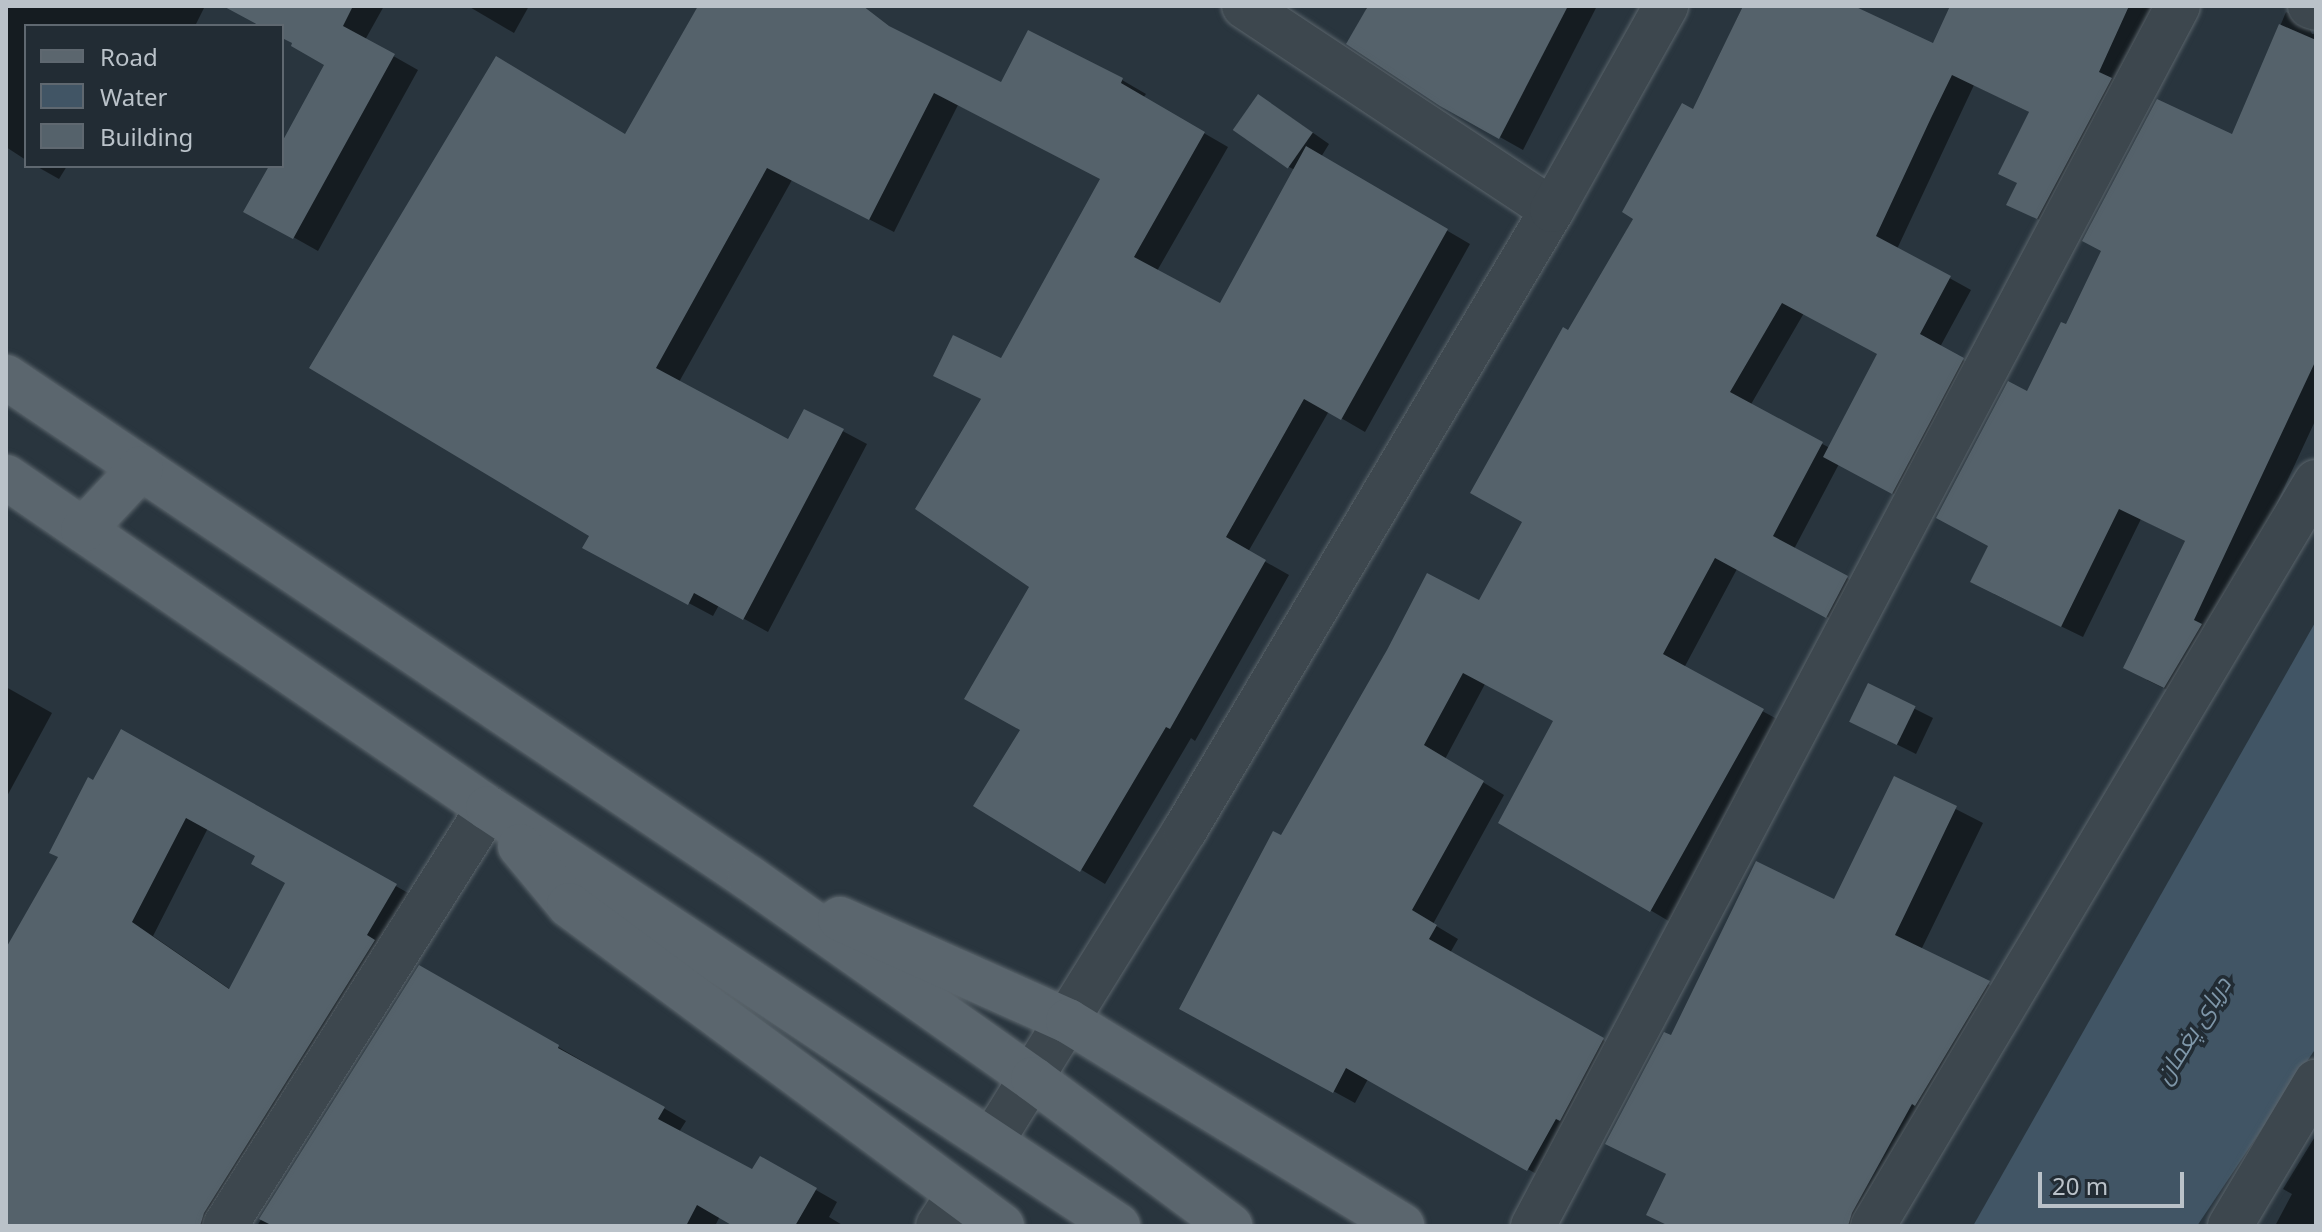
<!DOCTYPE html>
<meta charset="utf-8">
<style>
body{margin:0}
#map{position:relative;width:2322px;height:1232px;overflow:hidden;background:#29353e;font-family:"Noto Sans",Cairo,sans-serif}
div>[style]{position:absolute}
[style*='--x']{left:calc(var(--x)*1px);top:calc(var(--y)*1px);width:calc(var(--w)*1px);rotate:calc(var(--a)*1deg)}
.water>*{inset:0;background:#415565}
.shadow>*{inset:0;background:#0007}
.building>*{inset:0;background:#55626b;transform-origin:0 0}
.roads{filter:drop-shadow(0 0 2px #5b656c) drop-shadow(0 0 2px #5b656c)}
.street>*{height:44px;margin:-22px;padding:0 22px;transform-origin:22px;border-radius:22px;background:#3d474e}
.primary>*{height:44px;margin:-22px;padding:0 22px;transform-origin:22px;border-radius:22px;background:#5b666e}
span{translate:-50% -50%;white-space:nowrap;text-align:center;line-height:1.15;-webkit-text-stroke:7px #222c34;paint-order:stroke}
.water-label{font-size:24px;color:#7e96a8;font-style:italic}
.frame{position:absolute;inset:0;border:8px solid #bac2c9;pointer-events:none}
.legend{position:absolute;left:24px;top:24px;width:260px;height:144px;box-sizing:border-box;background:#222c34;border:2px solid #5f6870;margin:0;padding:10px 14px;list-style:none;font-size:24px;color:#bac2c9}
.legend li{display:flex;align-items:center;gap:16px;height:40px}
.legend b{width:40px;border:2px solid #5f6870}
.scale{position:absolute;left:2038px;top:1172px;width:146px;height:36px;box-sizing:border-box;border:4px solid #bac2c9;border-top:0;padding-left:10px;font-size:24px;line-height:28px;white-space:nowrap;color:#bac2c9;-webkit-text-stroke:6px #222c34;paint-order:stroke}
</style>
<div id="map">
<div class="water">
<div style="clip-path:polygon(2316px 621px,2316px 1048px,2197px 1226px,1973px 1226px)"></div>
</div>
<div class="shadow">
<div style="clip-path:polygon(6px 6px,205px 6px,195px 26px,26px 26px,26px 160px,6px 147px)"></div>
<div style="clip-path:polygon(225px 6px,384px 6px,365px 40px,418px 70px,318px 251px,270px 224px,271px 166px,282px 166px,282px 146px,327px 64px,282px 36px,282px 26px,263px 26px)"></div>
<div style="clip-path:polygon(468px 6px,529px 6px,514px 33px)"></div>
<div style="clip-path:polygon(700px 6px,857px 6px,900px 34px,1002px 85px,1122px 80px,1146px 94px,1143px 98px,1228px 147px,1157px 271px,1221px 306px,1295px 170px,1289px 167px,1276px 107px,1329px 144px,1321px 157px,1470px 244px,1365px 432px,1329px 411px,1248px 552px,1289px 575px,1195px 741px,1191px 738px,1105px 884px,976px 806px,1023px 730px,1031px 586px,983px 400px,936px 375px,1002px 361px,1102px 179px,958px 105px,894px 232px,792px 180px,679px 382px,789px 441px,805px 411px,867px 444px,768px 632px,719px 605px,713px 616px,608px 560px,591px 535px,625px 135px)"></div>
<div style="clip-path:polygon(1364px 6px,1597px 6px,1523px 150px,1441px 104px)"></div>
<div style="clip-path:polygon(evenodd,1743px 6px,1849px 6px,1934px 45px,1952px 6px,2156px 6px,2059px 230px,2009px 204px,2019px 183px,2031px 113px,1974px 85px,1897px 249px,1971px 290px,1940px 347px,1984px 372px,1914px 505px,1839px 464px,1794px 549px,1869px 590px,1848px 628px,1737px 569px,1684px 668px,1784px 723px,1672px 923px,1501px 822px,1555px 721px,1485px 684px,1445px 759px,1504px 795px,1433px 924px,1458px 939px,1450px 953px,1624px 1052px,1549px 1181px,1368px 1079px,1355px 1103px,1203px 1020px,1282px 838px,1480px 603px,1524px 522px,1569px 332px,1694px 112px,1743px 6px,1804px 313px,1879px 354px,1830px 448px,1750px 406px,1804px 313px)"></div>
<div style="clip-path:polygon(2286px 12px,2307px 23px,2312px 34px,2316px 34px,2316px 419px,2186px 699px,2147px 680px,2187px 542px,2141px 519px,2083px 637px,1994px 594px,1990px 546px,2028px 394px,2067px 327px,2234px 136px)"></div>
<div style="clip-path:polygon(36px 166px,67px 166px,59px 179px)"></div>
<div style="clip-path:polygon(1869px 686px,1933px 718px,1916px 754px,1870px 731px)"></div>
<div style="clip-path:polygon(6px 687px,52px 713px,6px 798px)"></div>
<div style="clip-path:polygon(evenodd,122px 731px,417px 898px,225px 1226px,12px 1226px,6px 1163px,6px 953px,61px 857px,94px 783px,122px 731px,208px 828px,258px 855px,287px 883px,231px 990px,153px 936px,208px 828px)"></div>
<div style="clip-path:polygon(1895px 778px,1983px 823px,1921px 950px,2015px 998px,1879px 1226px,1668px 1226px,1668px 1175px,1634px 1158px,1672px 1038px,1835px 902px)"></div>
<div style="clip-path:polygon(420px 967px,686px 1121px,679px 1132px,752px 1172px,760px 1158px,837px 1202px,829px 1217px,844px 1226px,737px 1226px,720px 1216px,715px 1226px,257px 1226px)"></div>
<div style="clip-path:polygon(2316px 1135px,2316px 1226px,2275px 1226px,2292px 1194px,2283px 1189px)"></div>
</div>
<div class="building">
<div style="clip-path:polygon(223px 6px,353px 6px,343px 26px,395px 54px,293px 239px,243px 212px,269px 166px,282px 166px,282px 142px,324px 65px,291px 46px,292px 43px,282px 38px,282px 26px,260px 26px)"></div>
<div style="clip-path:polygon(698px 6px,863px 6px,889px 26px,1001px 82px,1028px 30px,1123px 78px,1121px 83px,1205px 132px,1134px 257px,1220px 303px,1306px 146px,1448px 229px,1341px 420px,1304px 399px,1226px 537px,1266px 560px,1170px 729px,1166px 727px,1080px 872px,973px 806px,1020px 730px,964px 699px,1029px 587px,915px 509px,981px 399px,933px 376px,953px 335px,1001px 358px,1100px 179px,934px 93px,869px 220px,767px 168px,656px 368px,788px 439px,804px 409px,844px 429px,743px 620px,694px 593px,688px 605px,582px 548px,589px 536px,309px 368px,496px 56px,625px 134px)"></div>
<div style="clip-path:polygon(1368px 6px,1568px 6px,1499px 139px,1440px 106px,1346px 44px)"></div>
<div style="clip-path:polygon(1743px 6px,1854px 6px,1933px 43px,1950px 6px,2129px 6px,2099px 72px,2112px 78px,2037px 219px,2006px 205px,2017px 183px,1998px 174px,2029px 112px,1952px 75px,1931px 118px,1876px 236px,1951px 276px,1920px 334px,1964px 358px,1892px 494px,1823px 457px,1877px 354px,1782px 303px,1730px 392px,1823px 442px,1773px 536px,1848px 576px,1826px 618px,1715px 558px,1663px 654px,1764px 709px,1650px 912px,1498px 823px,1553px 721px,1463px 673px,1424px 745px,1484px 781px,1412px 910px,1437px 925px,1429px 939px,1604px 1038px,1560px 1121px,1556px 1119px,1527px 1171px,1346px 1068px,1333px 1093px,1179px 1009px,1273px 831px,1281px 835px,1387px 650px,1427px 573px,1479px 600px,1522px 522px,1470px 493px,1563px 327px,1568px 330px,1633px 219px,1622px 212px,1682px 103px,1693px 109px)"></div>
<div style="clip-path:polygon(2279px 24px,2316px 40px,2316px 360px,2194px 620px,2202px 624px,2164px 688px,2123px 668px,2185px 541px,2119px 509px,2061px 627px,1970px 582px,1988px 546px,1936px 518px,2008px 381px,2027px 391px,2061px 322px,2066px 324px,2101px 251px,2082px 241px,2157px 99px,2232px 134px)"></div>
<div style="left:1258px;top:94px;width:67px;height:44px;rotate:35deg"></div>
<div style="left:1868px;top:683px;width:53px;height:43px;rotate:26deg"></div>
<div style="clip-path:polygon(evenodd,121px 729px,397px 884px,367px 935px,375px 940px,204px 1213px,200px 1226px,6px 1226px,6px 948px,58px 857px,49px 853px,88px 777px,93px 780px,121px 729px,186px 818px,255px 856px,251px 864px,285px 883px,229px 989px,132px 922px,186px 818px)"></div>
<div style="clip-path:polygon(1894px 776px,1957px 806px,1895px 935px,1990px 981px,1915px 1106px,1912px 1104px,1852px 1213px,1848px 1226px,1669px 1226px,1646px 1215px,1666px 1174px,1605px 1144px,1664px 1032px,1671px 1035px,1756px 861px,1834px 899px)"></div>
<div style="clip-path:polygon(419px 965px,559px 1045px,558px 1048px,665px 1107px,658px 1119px,752px 1169px,760px 1156px,817px 1188px,795px 1226px,733px 1226px,697px 1205px,686px 1226px,273px 1226px,259px 1219px)"></div>
</div>
<div class="roads">
<div class="street">
<div style="--x:1244;--y:6;--w:369;--a:33.5"></div>
<div style="--x:2310;--y:6;--w:6;--a:18"></div>
<div style="--x:992;--y:1141;--w:366;--a:-58.2"></div>
<div style="--x:1185;--y:830;--w:720;--a:-59.38"></div>
<div style="--x:1552;--y:210;--w:234;--a:-60.8"></div>
<div style="--x:225;--y:1226;--w:494;--a:-57.8"></div>
<div style="--x:938;--y:1226;--w:38;--a:-57"></div>
<div style="--x:1533;--y:1226;--w:1380;--a:-62.14"></div>
<div style="--x:1873;--y:1226;--w:866;--a:-59.23"></div>
<div style="--x:2230;--y:1226;--w:168;--a:-59.2"></div>
</div>
<div class="primary">
<div style="--x:6;--y:377;--w:896;--a:33.99"></div>
<div style="--x:749;--y:878;--w:348;--a:35.3"></div>
<div style="--x:1033;--y:1079;--w:246;--a:36.7"></div>
<div style="--x:6;--y:477;--w:585;--a:34.48"></div>
<div style="--x:488;--y:808;--w:756;--a:33.56"></div>
<div style="--x:83;--y:530;--w:85;--a:-46.9"></div>
<div style="--x:520;--y:846;--w:77;--a:50.3"></div>
<div style="--x:569;--y:905;--w:539;--a:36.55"></div>
<div style="--x:840;--y:919;--w:250;--a:24.1"></div>
<div style="--x:1068;--y:1021;--w:392;--a:31.5"></div>
</div>
</div>
<div class="water-label">
<span style="left:2192px;top:1030px;rotate:-58deg">دریای پغمان</span>
</div>
<div class="frame"></div>
<ul class="legend">
<li><b style="height:10px;background:#5b666e"></b>Road</li>
<li><b style="height:22px;background:#415565"></b>Water</li>
<li><b style="height:22px;background:#55626b"></b>Building</li>
</ul>
<div class="scale">20 m</div>
</div>
